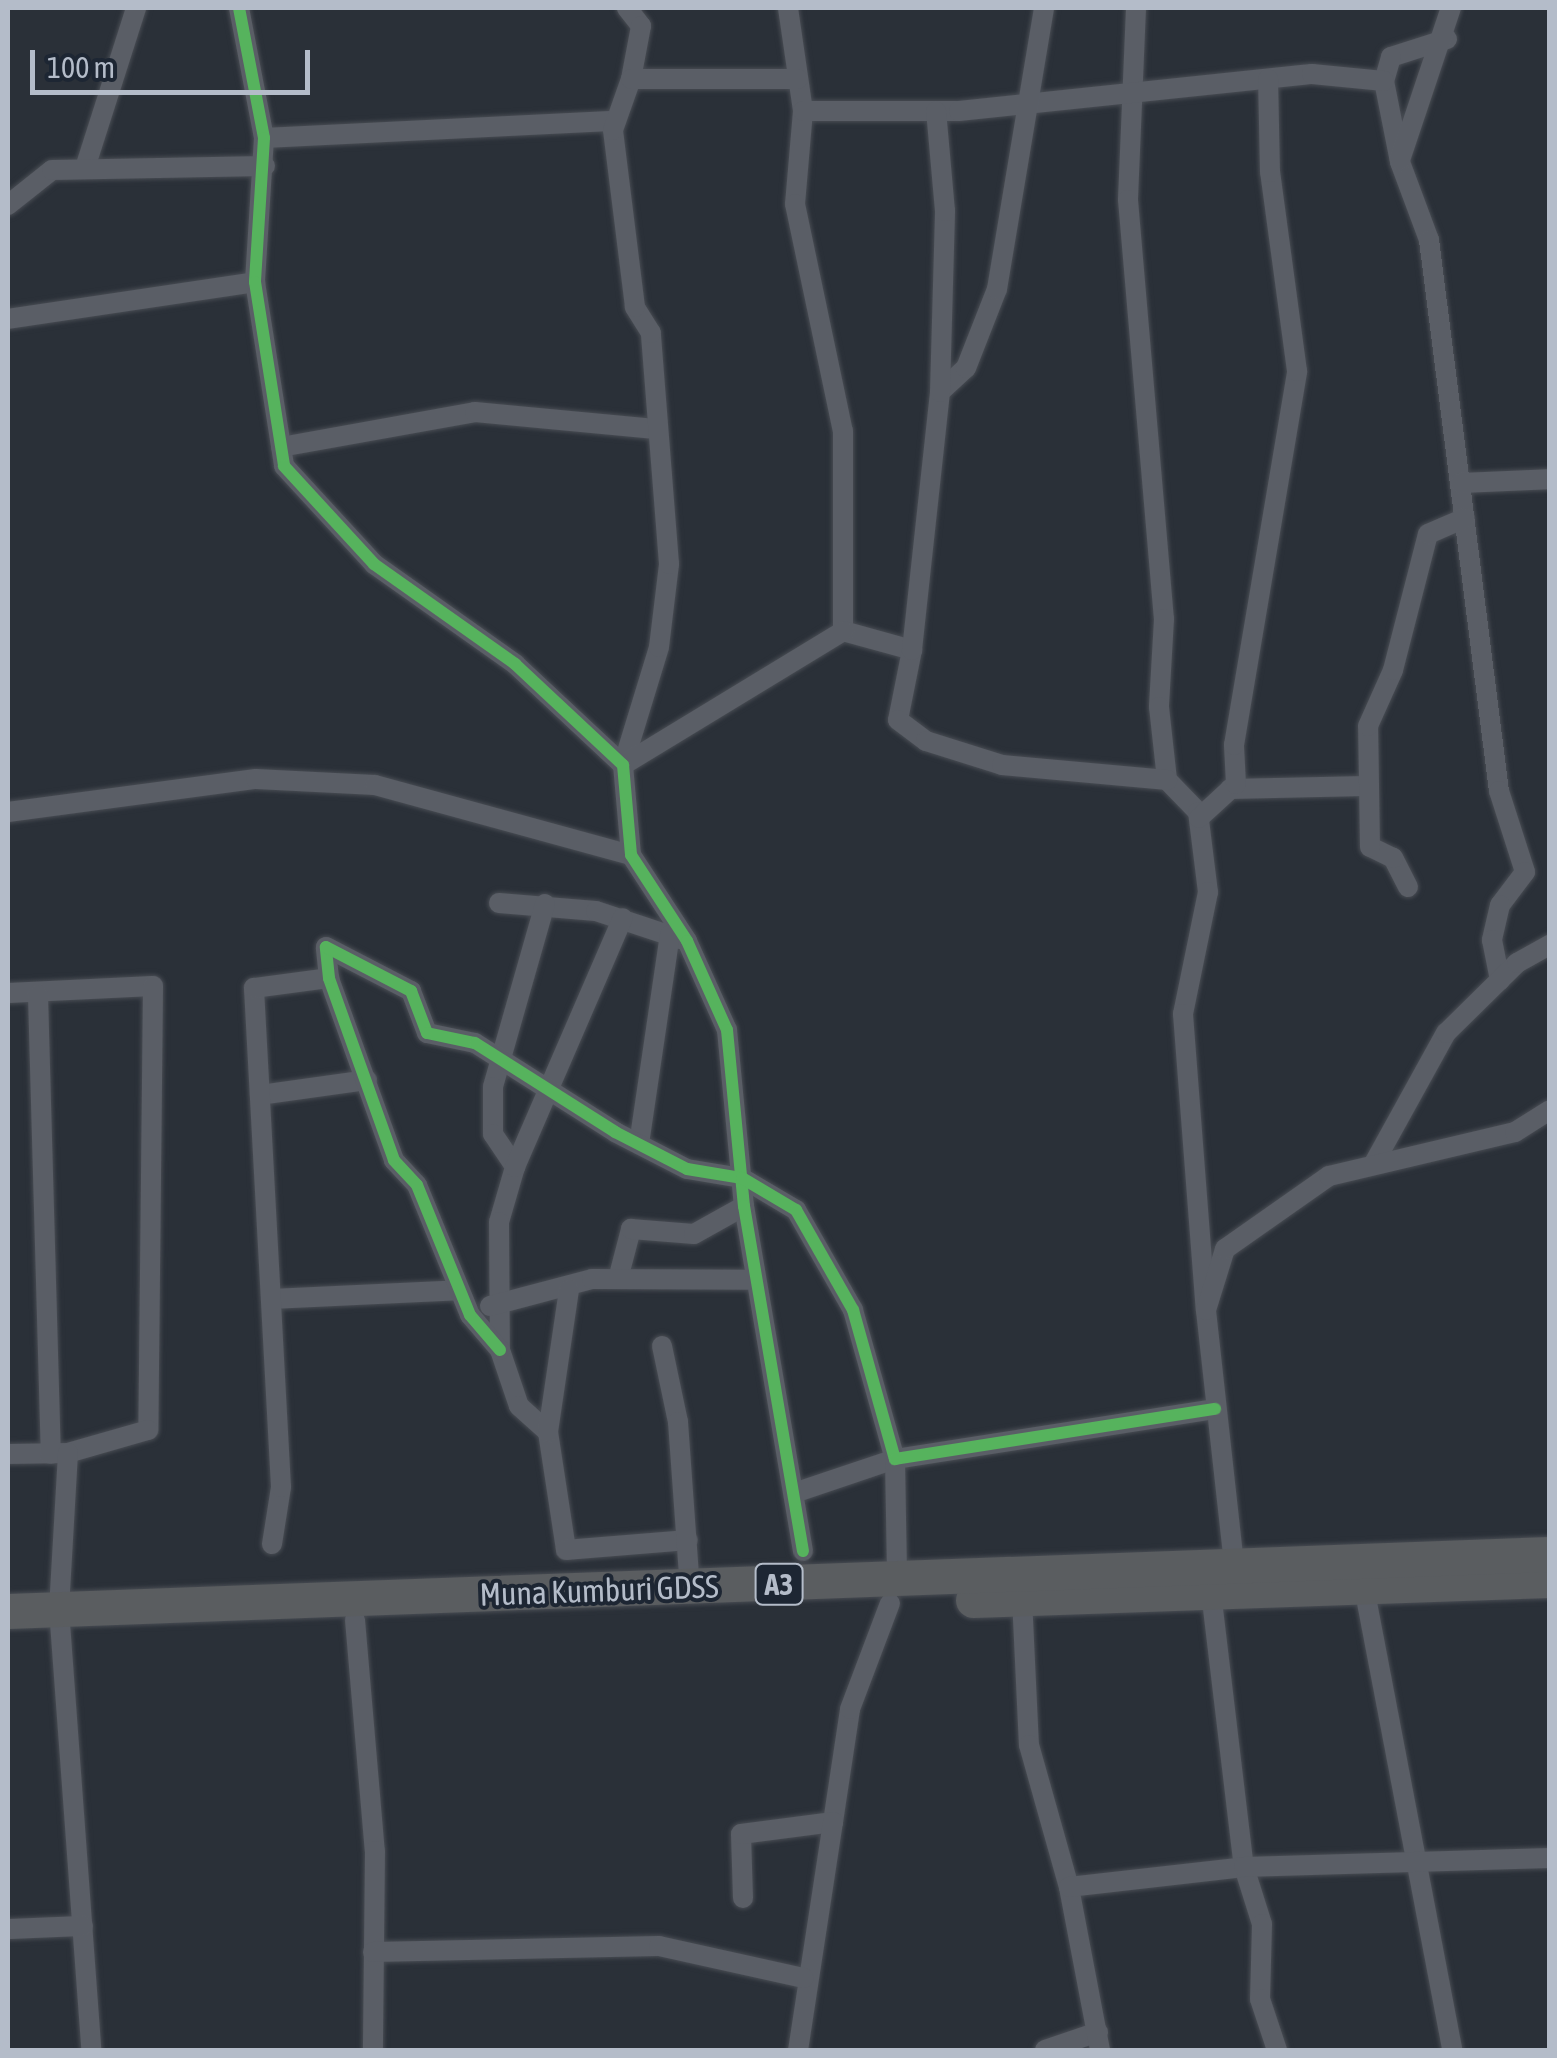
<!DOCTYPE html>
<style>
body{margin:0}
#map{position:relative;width:1557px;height:2058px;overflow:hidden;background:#2a3038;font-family:"Asap Condensed",sans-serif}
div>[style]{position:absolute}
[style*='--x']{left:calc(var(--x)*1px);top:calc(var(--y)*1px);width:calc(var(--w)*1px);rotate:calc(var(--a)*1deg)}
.roads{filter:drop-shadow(0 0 2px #484c53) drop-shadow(0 0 2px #484c53)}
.street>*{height:20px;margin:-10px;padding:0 10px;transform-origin:10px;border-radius:10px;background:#5a5e66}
.highway>*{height:35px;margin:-17.5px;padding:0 17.5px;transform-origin:17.5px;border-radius:17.5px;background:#5a5d60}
.cycleway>*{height:12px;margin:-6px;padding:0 6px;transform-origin:6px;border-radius:6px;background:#56b35d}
span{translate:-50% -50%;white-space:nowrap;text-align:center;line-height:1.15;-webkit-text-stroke:8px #1d2633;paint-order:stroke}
.shield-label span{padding:2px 8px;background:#1d2633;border:2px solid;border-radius:8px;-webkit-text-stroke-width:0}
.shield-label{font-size:30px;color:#b4bcc9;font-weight:700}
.street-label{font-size:32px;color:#b4bcc9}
.frame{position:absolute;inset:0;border:10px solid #b4bcc9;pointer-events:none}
.scale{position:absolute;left:30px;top:50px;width:280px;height:45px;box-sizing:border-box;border:5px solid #b4bcc9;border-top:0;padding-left:12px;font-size:30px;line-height:35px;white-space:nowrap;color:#b4bcc9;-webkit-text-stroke:8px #1d2633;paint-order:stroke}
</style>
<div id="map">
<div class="roads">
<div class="street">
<div style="--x:239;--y:8;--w:132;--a:79.1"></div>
<div style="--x:264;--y:138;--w:144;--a:93.6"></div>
<div style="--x:255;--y:282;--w:186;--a:81"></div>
<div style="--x:284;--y:466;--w:133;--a:47.4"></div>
<div style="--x:374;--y:564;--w:173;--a:35.3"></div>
<div style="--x:515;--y:664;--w:148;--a:43.1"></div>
<div style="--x:623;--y:765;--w:90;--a:84.9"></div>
<div style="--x:631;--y:855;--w:103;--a:56.9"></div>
<div style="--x:687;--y:941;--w:98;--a:65.8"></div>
<div style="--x:727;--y:1030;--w:177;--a:84.5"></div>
<div style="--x:744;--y:1206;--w:350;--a:80.3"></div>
<div style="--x:627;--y:8;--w:23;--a:52"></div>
<div style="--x:641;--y:26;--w:54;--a:100.7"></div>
<div style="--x:788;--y:8;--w:104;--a:81.7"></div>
<div style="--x:803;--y:111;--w:93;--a:94.9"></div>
<div style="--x:795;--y:204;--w:232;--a:78.1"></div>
<div style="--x:843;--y:431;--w:200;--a:90"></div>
<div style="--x:1136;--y:8;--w:192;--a:92.4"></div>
<div style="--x:1128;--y:200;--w:421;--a:85.1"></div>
<div style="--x:1164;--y:619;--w:88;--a:93.3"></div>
<div style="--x:1159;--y:707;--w:73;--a:83.7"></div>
<div style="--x:1167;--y:780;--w:45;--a:45.9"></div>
<div style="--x:1198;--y:812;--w:81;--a:82.9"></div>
<div style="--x:1208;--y:892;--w:125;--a:101.6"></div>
<div style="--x:1183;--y:1014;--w:297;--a:85.6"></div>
<div style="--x:1447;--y:39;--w:59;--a:162.2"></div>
<div style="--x:1391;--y:57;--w:25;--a:106"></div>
<div style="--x:1384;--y:81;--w:83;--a:78.8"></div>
<div style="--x:1400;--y:162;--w:83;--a:69.6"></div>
<div style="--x:1429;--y:240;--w:555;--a:82.76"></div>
<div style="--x:1499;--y:791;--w:85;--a:72.2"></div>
<div style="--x:1525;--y:872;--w:41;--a:127.1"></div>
<div style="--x:1500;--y:905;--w:36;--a:103"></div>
<div style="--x:1492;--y:940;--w:41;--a:78.7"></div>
<div style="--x:803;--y:111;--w:156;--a:0"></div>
<div style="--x:959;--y:111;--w:355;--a:-6"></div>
<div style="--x:1312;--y:74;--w:72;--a:5.6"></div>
<div style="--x:264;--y:138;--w:352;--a:-2.8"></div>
<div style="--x:1400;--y:160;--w:160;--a:-71.5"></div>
<div style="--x:85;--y:168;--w:168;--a:-72.3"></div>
<div style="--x:8;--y:205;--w:56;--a:-38.5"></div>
<div style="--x:52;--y:170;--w:213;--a:-1.1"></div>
<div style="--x:8;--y:319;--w:250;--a:-8.5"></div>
<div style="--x:940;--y:392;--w:35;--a:-43"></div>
<div style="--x:966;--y:368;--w:85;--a:-68.6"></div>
<div style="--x:997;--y:289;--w:285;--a:-80.5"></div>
<div style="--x:281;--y:447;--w:197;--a:-10.2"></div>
<div style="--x:475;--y:412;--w:181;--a:5.4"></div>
<div style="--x:1460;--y:483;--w:90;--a:-2.5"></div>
<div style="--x:843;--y:631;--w:72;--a:15.4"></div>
<div style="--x:912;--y:650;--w:71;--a:101.3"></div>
<div style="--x:898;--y:720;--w:35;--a:37"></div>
<div style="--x:926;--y:741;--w:80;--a:17.5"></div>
<div style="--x:1002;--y:765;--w:166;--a:5.2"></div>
<div style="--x:912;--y:650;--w:260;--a:-83.8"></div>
<div style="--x:940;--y:392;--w:181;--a:-88.4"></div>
<div style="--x:945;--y:211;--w:100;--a:-95.1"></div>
<div style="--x:623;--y:765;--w:123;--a:-73"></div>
<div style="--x:659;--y:647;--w:84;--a:-83.1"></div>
<div style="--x:669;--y:564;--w:232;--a:-94.5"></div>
<div style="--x:651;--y:333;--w:31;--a:-122"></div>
<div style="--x:635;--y:307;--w:178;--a:-97.1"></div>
<div style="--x:613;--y:130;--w:54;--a:-70.6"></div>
<div style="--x:631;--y:79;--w:167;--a:0"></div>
<div style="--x:623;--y:765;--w:258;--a:-31.3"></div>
<div style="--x:1230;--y:789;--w:136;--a:-1.3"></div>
<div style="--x:8;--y:812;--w:250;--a:-7.6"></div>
<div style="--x:256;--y:779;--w:119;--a:2.9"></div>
<div style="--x:375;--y:785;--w:265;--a:15.3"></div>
<div style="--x:1199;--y:818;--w:50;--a:-42.6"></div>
<div style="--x:1236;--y:784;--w:39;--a:-93"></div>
<div style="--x:1234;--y:745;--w:379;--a:-80.4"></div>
<div style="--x:1297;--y:371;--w:201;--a:-97.7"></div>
<div style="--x:1270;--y:172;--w:93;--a:-91.2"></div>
<div style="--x:1408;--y:887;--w:33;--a:-117"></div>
<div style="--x:1393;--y:858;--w:25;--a:-154"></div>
<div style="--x:1370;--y:847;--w:121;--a:-90.9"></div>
<div style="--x:1368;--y:726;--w:61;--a:-65.9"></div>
<div style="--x:1393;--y:670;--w:140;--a:-75.6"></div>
<div style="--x:1428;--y:534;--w:40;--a:-23.4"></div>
<div style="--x:499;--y:903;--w:97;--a:4.7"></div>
<div style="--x:596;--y:911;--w:89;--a:18.4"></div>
<div style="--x:545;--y:904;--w:190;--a:105.9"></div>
<div style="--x:493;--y:1087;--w:47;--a:90"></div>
<div style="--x:493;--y:1134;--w:40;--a:56"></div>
<div style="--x:515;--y:1167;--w:57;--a:106.2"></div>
<div style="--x:499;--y:1222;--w:128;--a:89.6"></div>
<div style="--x:500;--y:1350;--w:59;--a:71.3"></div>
<div style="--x:519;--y:1406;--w:39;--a:42"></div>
<div style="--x:548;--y:1432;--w:119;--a:81.3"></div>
<div style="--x:566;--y:1550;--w:122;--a:-4.7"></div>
<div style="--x:8;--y:993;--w:145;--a:-2.8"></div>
<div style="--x:153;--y:986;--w:444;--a:90.6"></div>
<div style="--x:148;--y:1430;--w:83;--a:164"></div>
<div style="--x:68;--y:1453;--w:60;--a:179"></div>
<div style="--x:38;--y:995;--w:459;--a:88.4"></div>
<div style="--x:260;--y:1095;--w:108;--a:-8"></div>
<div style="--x:639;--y:1144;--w:211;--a:-81.6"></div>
<div style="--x:1373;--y:1165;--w:151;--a:-61.1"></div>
<div style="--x:1446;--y:1033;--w:100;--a:-44.6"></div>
<div style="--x:1517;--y:963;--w:38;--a:-29"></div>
<div style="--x:515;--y:1167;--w:271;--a:-66.6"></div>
<div style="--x:618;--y:1279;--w:52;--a:-75.4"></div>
<div style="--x:631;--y:1229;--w:63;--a:4.5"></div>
<div style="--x:694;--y:1234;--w:57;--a:-29.2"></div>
<div style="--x:271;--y:1299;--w:188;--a:-2.7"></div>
<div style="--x:490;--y:1306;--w:106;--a:-14.8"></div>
<div style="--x:592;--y:1279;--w:164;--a:0.3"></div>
<div style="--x:662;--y:1346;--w:78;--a:78.1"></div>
<div style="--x:678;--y:1422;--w:166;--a:85.9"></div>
<div style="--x:500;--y:1350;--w:46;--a:-130.6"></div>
<div style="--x:470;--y:1315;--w:140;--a:-112.2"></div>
<div style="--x:417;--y:1185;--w:34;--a:-133"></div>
<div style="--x:394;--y:1160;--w:193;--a:-109.7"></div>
<div style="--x:329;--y:978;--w:31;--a:-96"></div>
<div style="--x:326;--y:947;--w:96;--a:27.4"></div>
<div style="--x:411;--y:991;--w:45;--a:69.1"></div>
<div style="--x:427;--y:1033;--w:49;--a:11.8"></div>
<div style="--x:475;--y:1043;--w:166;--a:32.4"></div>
<div style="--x:615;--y:1132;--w:81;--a:27.2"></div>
<div style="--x:687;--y:1169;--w:56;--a:9.3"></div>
<div style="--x:742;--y:1178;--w:63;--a:30.7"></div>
<div style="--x:796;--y:1210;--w:115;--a:60.3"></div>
<div style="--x:853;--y:1310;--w:155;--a:74.3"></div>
<div style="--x:895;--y:1459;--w:324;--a:-8.9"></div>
<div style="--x:548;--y:1432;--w:144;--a:-81.6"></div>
<div style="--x:68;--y:1453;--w:156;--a:93.3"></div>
<div style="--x:59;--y:1609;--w:442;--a:85.8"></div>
<div style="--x:797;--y:1492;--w:103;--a:-18.6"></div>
<div style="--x:895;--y:1459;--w:120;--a:89"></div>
<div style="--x:272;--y:1544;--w:58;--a:-81"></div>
<div style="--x:281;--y:1487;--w:500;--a:-93.1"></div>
<div style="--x:254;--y:988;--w:76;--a:-7.6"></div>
<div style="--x:1234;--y:1564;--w:256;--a:-96.3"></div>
<div style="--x:1206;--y:1310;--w:64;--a:-72.7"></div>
<div style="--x:1225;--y:1249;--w:127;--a:-35.1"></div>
<div style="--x:1329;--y:1176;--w:191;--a:-13.3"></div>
<div style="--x:1515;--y:1132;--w:41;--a:-32.2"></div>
<div style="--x:1364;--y:1587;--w:471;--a:79.2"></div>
<div style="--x:1211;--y:1592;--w:277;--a:83.2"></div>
<div style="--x:1244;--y:1867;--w:60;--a:72.5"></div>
<div style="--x:1262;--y:1924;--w:75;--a:91.5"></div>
<div style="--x:1260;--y:1999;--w:54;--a:71.6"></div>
<div style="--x:1022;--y:1598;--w:147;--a:87.3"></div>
<div style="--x:1029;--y:1745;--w:148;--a:74.3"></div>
<div style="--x:355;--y:1620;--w:232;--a:85.1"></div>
<div style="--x:375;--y:1851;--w:199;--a:90.6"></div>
<div style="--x:833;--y:1822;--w:114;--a:-81.4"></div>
<div style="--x:850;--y:1709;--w:113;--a:-69.3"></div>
<div style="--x:743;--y:1898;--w:64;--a:-91.8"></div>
<div style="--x:741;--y:1834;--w:93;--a:-7.4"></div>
<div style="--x:833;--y:1822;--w:231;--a:98.7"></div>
<div style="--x:8;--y:1929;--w:75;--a:-2.3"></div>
<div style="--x:373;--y:1952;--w:286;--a:-1.2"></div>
<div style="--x:659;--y:1946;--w:148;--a:12.5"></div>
<div style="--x:1045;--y:2050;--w:56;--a:-18.8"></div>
<div style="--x:1100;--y:2050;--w:166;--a:-100.8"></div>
<div style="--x:1069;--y:1887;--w:176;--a:-6.5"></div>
<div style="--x:1244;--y:1867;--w:306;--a:-1.7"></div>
</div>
<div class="highway">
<div style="--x:973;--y:1600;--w:577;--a:-1.99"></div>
<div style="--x:8;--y:1611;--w:1543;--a:-2.12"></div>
</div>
</div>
<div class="cycleway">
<div style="--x:239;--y:8;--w:132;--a:79.1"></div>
<div style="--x:264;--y:138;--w:144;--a:93.6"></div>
<div style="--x:255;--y:282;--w:186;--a:81"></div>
<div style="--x:284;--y:466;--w:133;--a:47.4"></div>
<div style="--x:374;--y:564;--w:173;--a:35.3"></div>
<div style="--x:515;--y:664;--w:148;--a:43.1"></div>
<div style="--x:623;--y:765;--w:90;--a:84.9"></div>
<div style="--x:631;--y:855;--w:103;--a:56.9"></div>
<div style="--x:687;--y:941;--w:98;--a:65.8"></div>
<div style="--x:727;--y:1030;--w:177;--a:84.5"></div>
<div style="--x:744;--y:1206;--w:350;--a:80.3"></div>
<div style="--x:500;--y:1350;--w:46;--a:-130.6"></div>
<div style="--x:470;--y:1315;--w:140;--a:-112.2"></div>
<div style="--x:417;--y:1185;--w:34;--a:-133"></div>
<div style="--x:394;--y:1160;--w:193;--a:-109.7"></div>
<div style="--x:329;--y:978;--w:31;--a:-96"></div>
<div style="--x:326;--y:947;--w:96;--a:27.4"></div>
<div style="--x:411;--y:991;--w:45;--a:69.1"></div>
<div style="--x:427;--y:1033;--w:49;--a:11.8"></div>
<div style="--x:475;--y:1043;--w:166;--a:32.4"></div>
<div style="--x:615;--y:1132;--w:81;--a:27.2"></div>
<div style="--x:687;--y:1169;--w:56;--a:9.3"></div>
<div style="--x:742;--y:1178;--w:63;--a:30.7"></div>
<div style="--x:796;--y:1210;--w:115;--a:60.3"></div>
<div style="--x:853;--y:1310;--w:155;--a:74.3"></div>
<div style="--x:895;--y:1459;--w:324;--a:-8.9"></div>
</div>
<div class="shield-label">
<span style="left:779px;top:1584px">A3</span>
</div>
<div class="street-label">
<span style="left:599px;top:1591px;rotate:-2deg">Muna Kumburi GDSS</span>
</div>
<div class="frame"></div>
<div class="scale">100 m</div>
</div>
